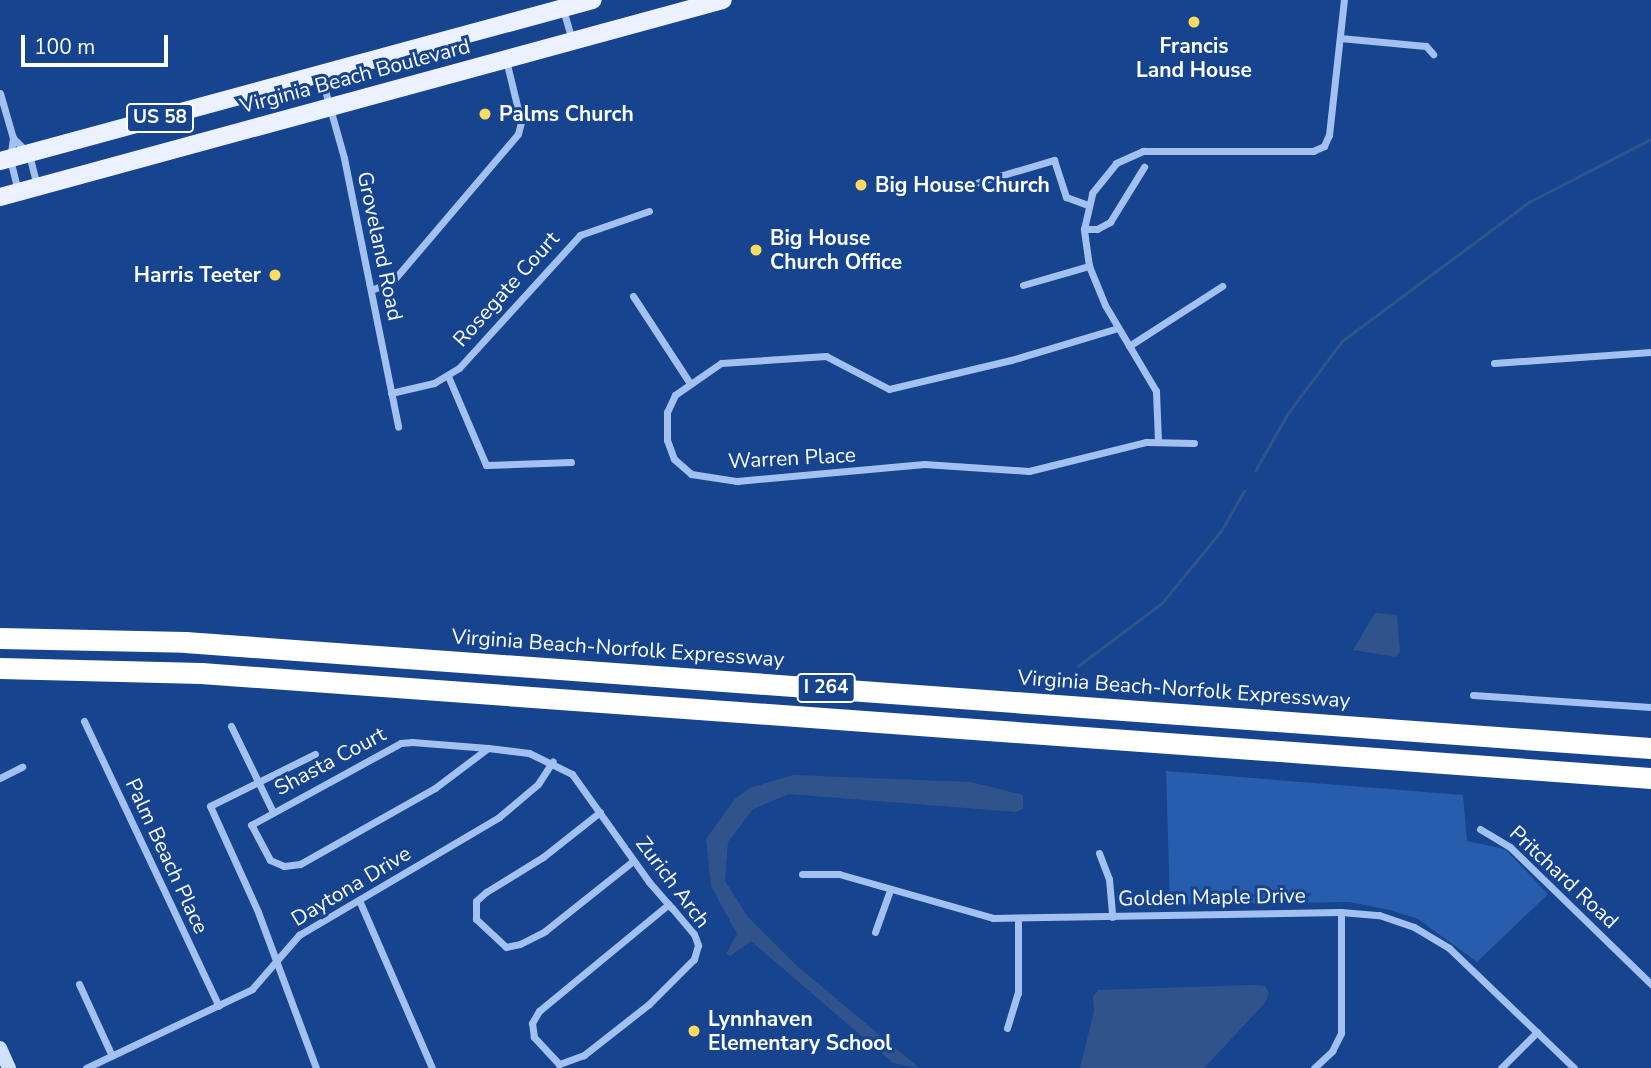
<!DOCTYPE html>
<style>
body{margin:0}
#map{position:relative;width:1651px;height:1068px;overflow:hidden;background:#16448f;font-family:"Nunito Sans",sans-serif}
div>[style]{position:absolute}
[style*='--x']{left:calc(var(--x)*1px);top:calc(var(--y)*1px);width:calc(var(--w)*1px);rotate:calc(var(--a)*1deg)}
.green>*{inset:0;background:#285dae}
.water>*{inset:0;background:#31538b}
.stream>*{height:2.5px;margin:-1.25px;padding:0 1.25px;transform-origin:1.25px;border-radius:1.25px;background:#31538b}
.street>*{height:7px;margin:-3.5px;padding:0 3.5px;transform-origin:3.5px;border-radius:3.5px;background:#a2c1f0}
.secondary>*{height:14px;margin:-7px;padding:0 7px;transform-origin:7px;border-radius:7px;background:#d0e0fb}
.primary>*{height:18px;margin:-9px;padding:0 9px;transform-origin:9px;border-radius:9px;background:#ebf1ff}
.highway>*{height:21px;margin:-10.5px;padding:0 10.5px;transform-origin:10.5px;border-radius:10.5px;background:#fff}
.dots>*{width:19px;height:19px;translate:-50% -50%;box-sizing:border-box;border:4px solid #16448f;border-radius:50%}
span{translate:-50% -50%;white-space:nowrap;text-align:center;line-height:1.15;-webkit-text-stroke:6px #16448f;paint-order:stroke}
.shield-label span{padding:2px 5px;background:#16448f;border:2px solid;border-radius:5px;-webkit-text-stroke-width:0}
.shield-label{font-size:19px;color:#fff;font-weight:700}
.poi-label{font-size:21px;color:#fff;font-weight:700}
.left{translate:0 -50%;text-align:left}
.right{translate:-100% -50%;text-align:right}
.street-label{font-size:21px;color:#fff}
.scale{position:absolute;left:21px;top:35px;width:147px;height:32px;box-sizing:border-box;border:4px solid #fff;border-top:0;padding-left:9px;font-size:21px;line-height:24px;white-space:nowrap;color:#fff;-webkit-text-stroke:5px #16448f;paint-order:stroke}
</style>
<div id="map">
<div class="green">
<div style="clip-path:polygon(1166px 771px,1463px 795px,1467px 841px,1505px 849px,1548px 894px,1477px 962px,1418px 919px,1390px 910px,1349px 902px,1170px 905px)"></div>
</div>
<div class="water">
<div style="clip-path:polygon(1375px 613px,1397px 615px,1400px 651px,1396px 657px,1353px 650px)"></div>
<div style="clip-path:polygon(793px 775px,971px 782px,1023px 795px,1023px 809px,1016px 812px,789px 794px,753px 809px,728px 842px,725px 881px,748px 917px,796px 965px,919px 1068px,893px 1063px,751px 941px,730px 956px,726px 954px,737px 934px,711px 886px,706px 839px,735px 799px,750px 788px)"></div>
<div style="clip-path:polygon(1252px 985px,1265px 986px,1269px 993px,1265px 1003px,1204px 1068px,1080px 1068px,1094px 1011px,1093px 997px,1098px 990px)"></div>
</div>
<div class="stream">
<div style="--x:1255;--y:471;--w:67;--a:-60.4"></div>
<div style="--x:1288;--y:413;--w:90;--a:-53.1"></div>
<div style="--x:1342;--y:341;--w:233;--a:-36.6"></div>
<div style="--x:1529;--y:202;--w:137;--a:-27.3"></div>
<div style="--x:1078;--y:666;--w:105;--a:-36.9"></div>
<div style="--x:1162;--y:603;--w:93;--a:-50.7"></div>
<div style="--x:1221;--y:531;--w:46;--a:-60.1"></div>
</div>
<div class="street">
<div style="--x:563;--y:9;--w:33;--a:74"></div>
<div style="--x:1340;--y:38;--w:86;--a:5.3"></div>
<div style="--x:1426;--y:46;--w:11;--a:49"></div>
<div style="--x:321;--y:76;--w:85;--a:74.3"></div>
<div style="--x:344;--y:158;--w:274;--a:78.6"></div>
<div style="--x:0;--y:93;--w:47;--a:73.9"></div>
<div style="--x:13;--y:138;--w:21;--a:98"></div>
<div style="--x:10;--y:159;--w:32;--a:76"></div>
<div style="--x:13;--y:138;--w:23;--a:45"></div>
<div style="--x:29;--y:154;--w:32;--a:76"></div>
<div style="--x:969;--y:185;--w:89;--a:-16.4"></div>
<div style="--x:1054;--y:160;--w:39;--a:72"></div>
<div style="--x:1066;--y:197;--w:23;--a:20"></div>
<div style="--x:1084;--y:229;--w:13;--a:0"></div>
<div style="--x:1097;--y:229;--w:15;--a:-28"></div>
<div style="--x:1110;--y:222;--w:65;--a:-58.3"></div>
<div style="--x:1023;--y:285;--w:69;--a:-16.1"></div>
<div style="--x:371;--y:290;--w:22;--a:-21"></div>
<div style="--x:392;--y:282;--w:194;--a:-49.6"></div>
<div style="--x:518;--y:134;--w:12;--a:-76"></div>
<div style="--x:521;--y:122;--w:64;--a:-103.6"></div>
<div style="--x:633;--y:296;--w:103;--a:56.9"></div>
<div style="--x:1118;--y:328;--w:112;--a:163.3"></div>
<div style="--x:1011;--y:360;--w:125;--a:166.6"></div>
<div style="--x:889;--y:389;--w:71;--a:-152.4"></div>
<div style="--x:826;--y:356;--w:105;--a:176.2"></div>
<div style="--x:721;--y:363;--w:56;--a:145.2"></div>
<div style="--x:675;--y:395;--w:19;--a:115"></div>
<div style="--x:667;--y:412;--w:28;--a:90"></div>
<div style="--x:667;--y:440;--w:20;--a:70"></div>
<div style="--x:674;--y:459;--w:23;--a:41"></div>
<div style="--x:691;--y:474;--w:47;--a:8.7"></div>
<div style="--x:737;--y:481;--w:188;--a:-5.2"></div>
<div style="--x:924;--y:464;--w:105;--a:3.8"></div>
<div style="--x:1029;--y:471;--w:121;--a:-13.9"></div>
<div style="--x:1146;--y:442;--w:48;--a:1.2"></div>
<div style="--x:1129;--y:346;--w:111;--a:-32.8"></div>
<div style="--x:1494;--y:363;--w:157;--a:-4"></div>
<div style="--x:448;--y:376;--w:97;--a:66.9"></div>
<div style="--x:486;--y:465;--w:85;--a:-2"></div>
<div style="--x:391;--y:393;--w:44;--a:-13.1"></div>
<div style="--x:434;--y:383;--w:29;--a:-31"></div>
<div style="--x:459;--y:368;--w:180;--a:-47.7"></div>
<div style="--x:580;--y:235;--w:73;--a:-19.2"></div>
<div style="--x:1158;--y:441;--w:50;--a:-92.3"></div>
<div style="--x:1156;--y:391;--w:100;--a:-120.7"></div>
<div style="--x:1105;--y:305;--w:42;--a:-112.3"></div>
<div style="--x:1089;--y:266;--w:37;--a:-98"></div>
<div style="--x:1084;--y:229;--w:37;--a:-77"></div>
<div style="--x:1092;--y:193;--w:38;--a:-51"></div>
<div style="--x:1116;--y:163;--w:30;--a:-24"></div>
<div style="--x:1143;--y:151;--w:170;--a:0"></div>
<div style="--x:1313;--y:151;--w:12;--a:-24"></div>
<div style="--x:1324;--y:146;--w:12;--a:-66"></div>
<div style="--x:1329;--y:135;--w:136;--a:-83.7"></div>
<div style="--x:1473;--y:695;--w:178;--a:3.9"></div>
<div style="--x:84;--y:721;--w:315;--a:64.7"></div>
<div style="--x:231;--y:726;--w:96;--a:64"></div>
<div style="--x:488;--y:748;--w:66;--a:143"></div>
<div style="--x:435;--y:788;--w:155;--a:150.6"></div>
<div style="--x:300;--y:864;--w:16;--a:173"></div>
<div style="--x:284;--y:866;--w:15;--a:-157"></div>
<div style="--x:270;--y:860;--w:40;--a:-118"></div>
<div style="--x:251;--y:825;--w:171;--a:-28.7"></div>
<div style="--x:401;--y:743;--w:11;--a:-5"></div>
<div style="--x:412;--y:742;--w:76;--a:4.5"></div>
<div style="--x:488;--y:748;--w:41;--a:7"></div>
<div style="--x:529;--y:753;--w:48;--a:26"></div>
<div style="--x:572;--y:774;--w:133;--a:54.5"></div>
<div style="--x:649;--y:882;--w:35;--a:49"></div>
<div style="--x:672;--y:908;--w:34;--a:50"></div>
<div style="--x:694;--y:934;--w:12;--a:70"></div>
<div style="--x:698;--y:945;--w:15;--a:106"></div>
<div style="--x:694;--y:959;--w:64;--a:135"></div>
<div style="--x:649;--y:1004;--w:83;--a:141.9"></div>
<div style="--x:584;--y:1055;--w:27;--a:160"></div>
<div style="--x:559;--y:1064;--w:37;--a:-133"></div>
<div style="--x:534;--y:1037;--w:14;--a:-98"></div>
<div style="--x:532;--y:1023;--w:14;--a:-60"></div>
<div style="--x:539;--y:1011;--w:168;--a:-39.5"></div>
<div style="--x:315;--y:754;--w:117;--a:153.7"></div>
<div style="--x:210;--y:806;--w:116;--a:65.6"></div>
<div style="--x:258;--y:912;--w:166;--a:69.6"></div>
<div style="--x:0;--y:778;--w:25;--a:-27"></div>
<div style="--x:600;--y:812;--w:73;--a:141.7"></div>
<div style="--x:543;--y:857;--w:67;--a:148.4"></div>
<div style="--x:486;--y:892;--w:13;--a:138"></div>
<div style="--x:476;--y:901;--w:18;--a:90"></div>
<div style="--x:476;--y:919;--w:41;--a:43"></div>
<div style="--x:506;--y:947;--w:14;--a:-12"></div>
<div style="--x:520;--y:944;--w:28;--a:-27"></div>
<div style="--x:545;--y:931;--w:112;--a:-38.5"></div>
<div style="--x:1480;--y:829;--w:35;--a:31"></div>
<div style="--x:1510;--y:847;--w:197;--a:44.2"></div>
<div style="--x:1099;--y:853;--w:28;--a:69"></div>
<div style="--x:1109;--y:879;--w:38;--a:85"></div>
<div style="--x:802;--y:874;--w:37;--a:0"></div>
<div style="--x:839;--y:874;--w:160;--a:15.9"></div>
<div style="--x:993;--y:918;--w:348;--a:-1"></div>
<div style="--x:1341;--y:912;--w:38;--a:5"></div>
<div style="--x:1379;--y:915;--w:37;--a:19"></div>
<div style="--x:1414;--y:927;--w:41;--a:31"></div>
<div style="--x:1449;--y:948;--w:173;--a:43.8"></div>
<div style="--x:359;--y:900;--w:183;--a:66.5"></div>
<div style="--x:875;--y:932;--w:45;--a:-70.3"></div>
<div style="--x:79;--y:984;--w:79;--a:65.4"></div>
<div style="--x:1007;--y:1028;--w:37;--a:-73"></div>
<div style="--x:1018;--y:993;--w:73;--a:-90"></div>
<div style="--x:86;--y:1068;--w:184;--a:-25.4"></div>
<div style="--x:252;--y:989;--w:72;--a:-49"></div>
<div style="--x:299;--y:935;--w:232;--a:-30.5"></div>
<div style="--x:499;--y:817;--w:51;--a:-40.2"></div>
<div style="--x:538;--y:784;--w:27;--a:-57"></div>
<div style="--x:1314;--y:1068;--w:25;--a:-43"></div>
<div style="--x:1332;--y:1051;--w:20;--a:-63"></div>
<div style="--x:1341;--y:1033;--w:121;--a:-90"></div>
<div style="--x:1501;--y:1068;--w:51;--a:-45"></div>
</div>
<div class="secondary">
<div style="--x:0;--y:1048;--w:22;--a:66"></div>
</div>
<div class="primary">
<div style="--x:0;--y:161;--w:614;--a:-15.19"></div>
<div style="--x:0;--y:197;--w:749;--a:-15.24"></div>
</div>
<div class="highway">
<div style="--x:0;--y:638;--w:185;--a:1.2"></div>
<div style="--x:185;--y:642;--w:1470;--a:4.14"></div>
<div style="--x:0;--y:668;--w:201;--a:1.4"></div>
<div style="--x:201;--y:673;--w:1454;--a:4.14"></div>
</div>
<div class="dots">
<div style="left:1194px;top:22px;background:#ffda61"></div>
<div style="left:485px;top:114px;background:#ffda61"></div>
<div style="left:861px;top:185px;background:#ffda61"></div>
<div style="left:756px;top:250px;background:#ffda61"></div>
<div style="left:275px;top:275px;background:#ffda61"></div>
<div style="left:694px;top:1031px;background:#ffda61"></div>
</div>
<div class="shield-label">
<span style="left:160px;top:118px">US 58</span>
<span style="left:826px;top:688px">I 264</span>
</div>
<div class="poi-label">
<span style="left:1194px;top:58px">Francis<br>Land House</span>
<span class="left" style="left:499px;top:114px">Palms Church</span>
<span class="left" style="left:875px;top:185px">Big House Church</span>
<span class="left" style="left:770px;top:250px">Big House<br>Church Office</span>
<span class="right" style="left:261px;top:275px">Harris Teeter</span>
<span class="left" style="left:708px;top:1031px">Lynnhaven<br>Elementary School</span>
</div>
<div class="street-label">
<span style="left:355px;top:76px;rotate:-15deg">Virginia Beach Boulevard</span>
<span style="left:380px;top:246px;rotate:78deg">Groveland Road</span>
<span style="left:506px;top:289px;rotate:-48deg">Rosegate Court</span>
<span style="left:792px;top:458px;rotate:-3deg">Warren Place</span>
<span style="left:618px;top:648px;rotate:4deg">Virginia Beach-Norfolk Expressway</span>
<span style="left:1184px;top:689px;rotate:4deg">Virginia Beach-Norfolk Expressway</span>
<span style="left:330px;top:761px;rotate:-28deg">Shasta Court</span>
<span style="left:167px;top:856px;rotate:65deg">Palm Beach Place</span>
<span style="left:1564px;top:877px;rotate:43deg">Pritchard Road</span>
<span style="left:673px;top:882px;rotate:53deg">Zurich Arch</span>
<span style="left:351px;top:886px;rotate:-31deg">Daytona Drive</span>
<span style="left:1212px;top:897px;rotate:-1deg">Golden Maple Drive</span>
</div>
<div class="scale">100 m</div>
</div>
